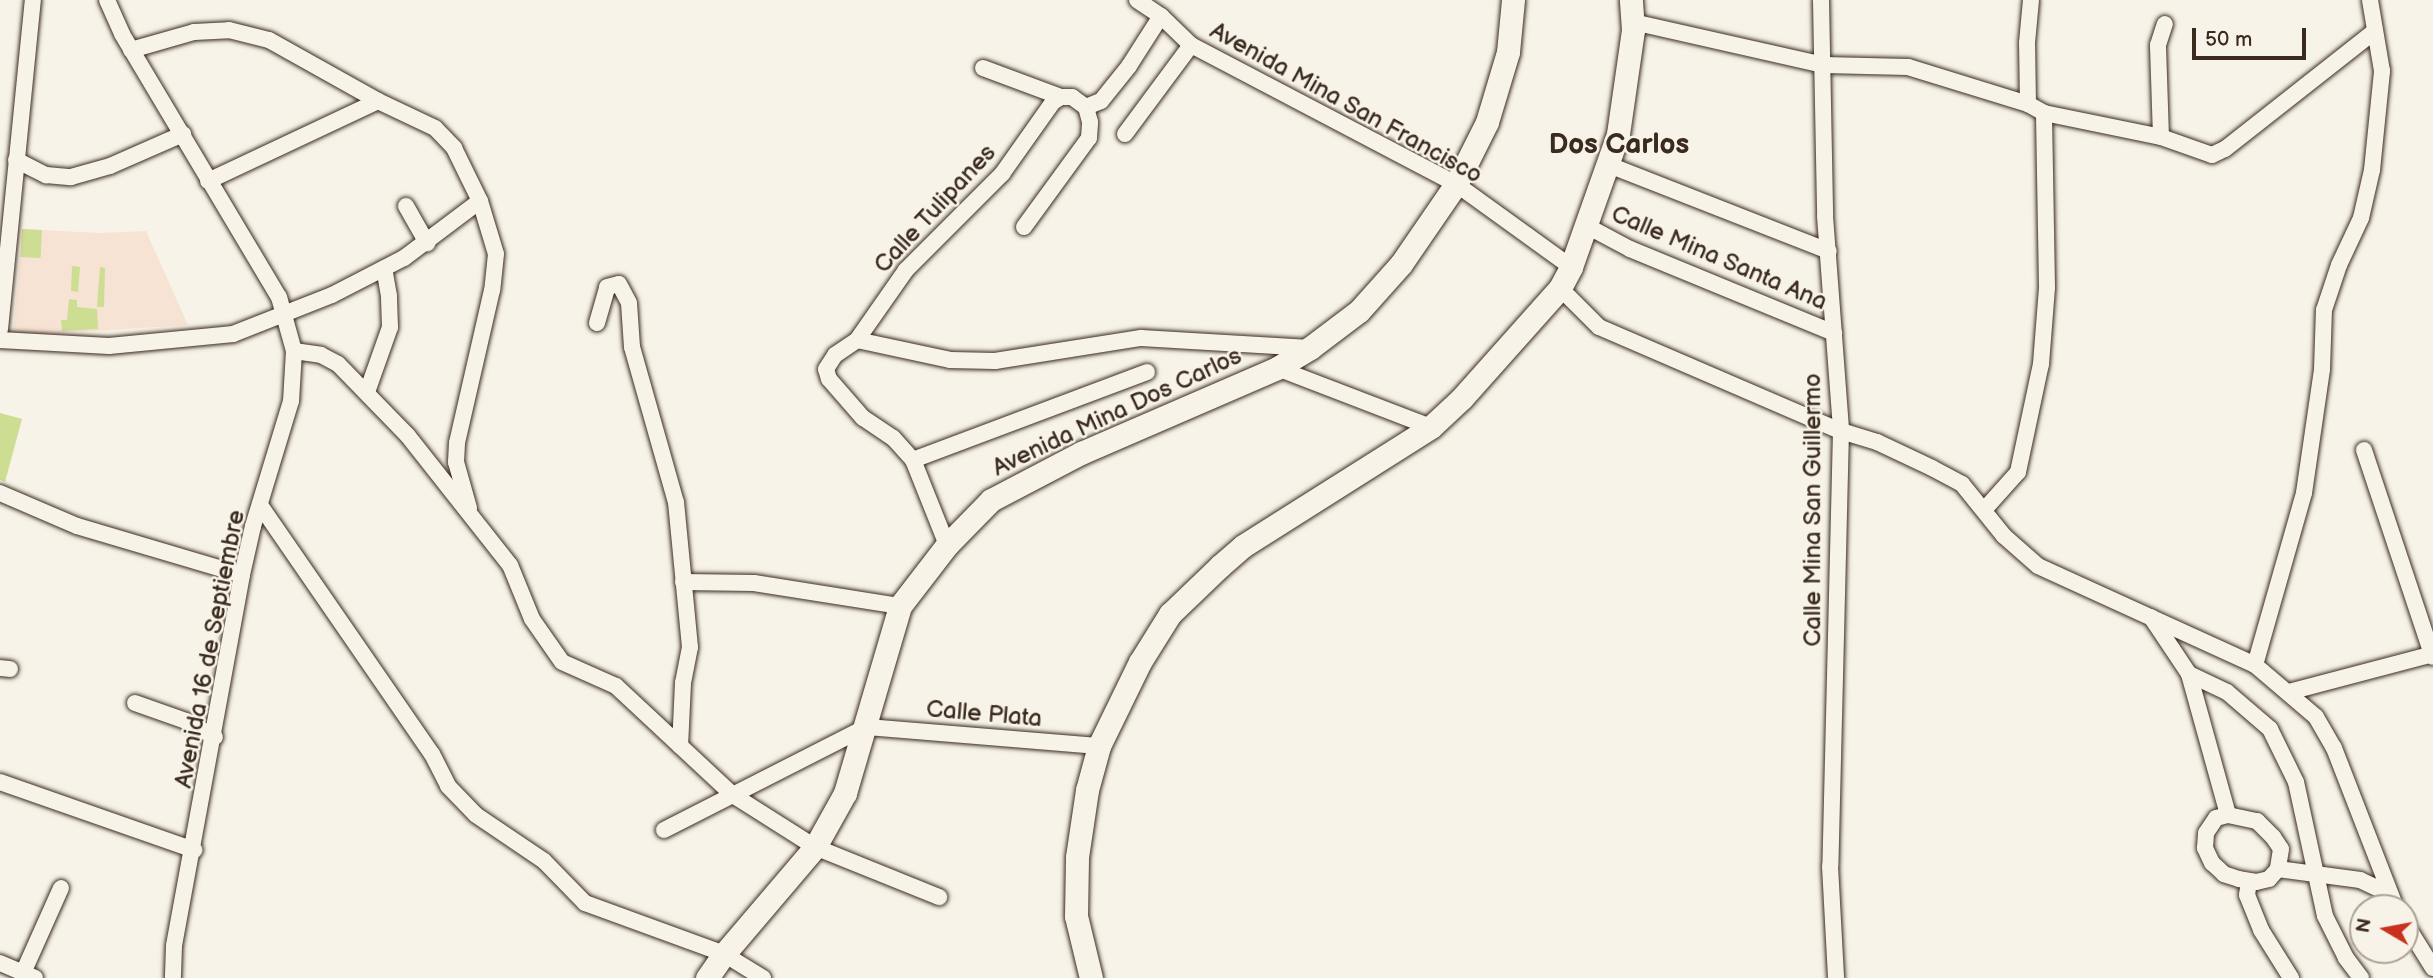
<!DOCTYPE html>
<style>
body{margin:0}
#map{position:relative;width:2433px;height:978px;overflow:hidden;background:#f7f3e8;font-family:"Balsamiq Sans",sans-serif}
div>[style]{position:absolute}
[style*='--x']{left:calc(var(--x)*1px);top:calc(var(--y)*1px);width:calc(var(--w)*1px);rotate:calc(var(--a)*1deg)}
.built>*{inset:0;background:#f6e3d4}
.green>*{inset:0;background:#cddd91;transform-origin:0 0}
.roads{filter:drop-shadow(0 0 2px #3b2a1e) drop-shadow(0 0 2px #3b2a1e)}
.street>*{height:16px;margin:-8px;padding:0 8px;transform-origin:8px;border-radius:8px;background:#f7f3e8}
.secondary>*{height:23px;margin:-11.5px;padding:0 11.5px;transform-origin:11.5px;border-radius:11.5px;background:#f7f3e8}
span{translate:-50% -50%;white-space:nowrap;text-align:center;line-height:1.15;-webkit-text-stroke:5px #f7f3e8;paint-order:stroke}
.street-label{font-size:24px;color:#3b2a1e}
.quarter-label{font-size:28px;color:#3b2a1e;font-weight:700}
.north{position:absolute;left:2349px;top:894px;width:70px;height:70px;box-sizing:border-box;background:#f7f3e8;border:2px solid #aca397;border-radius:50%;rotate:280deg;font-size:19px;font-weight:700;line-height:28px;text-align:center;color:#3b2a1e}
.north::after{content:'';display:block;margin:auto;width:24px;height:32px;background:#c8321e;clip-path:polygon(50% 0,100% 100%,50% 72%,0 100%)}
.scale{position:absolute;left:2192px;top:28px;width:114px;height:32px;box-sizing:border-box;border:4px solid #3b2a1e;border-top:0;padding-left:9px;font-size:21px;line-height:24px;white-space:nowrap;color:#3b2a1e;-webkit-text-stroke:5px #f7f3e8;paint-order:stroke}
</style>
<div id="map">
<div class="built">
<div style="clip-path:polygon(22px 229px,100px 233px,146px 231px,188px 325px,13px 336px)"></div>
</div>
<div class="green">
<div style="left:22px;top:229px;width:20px;height:28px;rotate:3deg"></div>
<div style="clip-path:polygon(72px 266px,80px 267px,78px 292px,71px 291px)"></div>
<div style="clip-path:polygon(100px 267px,105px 268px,104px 307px,97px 307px)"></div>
<div style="clip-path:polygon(69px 299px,77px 300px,77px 307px,97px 309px,98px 329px,62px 331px,61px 320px,67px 320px)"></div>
<div style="clip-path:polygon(0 413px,22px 419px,5px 482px,0 480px)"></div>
</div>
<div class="roads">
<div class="street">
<div style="--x:107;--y:0;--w:37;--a:66"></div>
<div style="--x:122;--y:34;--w:306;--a:59.2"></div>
<div style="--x:279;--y:297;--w:56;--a:74.5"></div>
<div style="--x:294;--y:351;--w:50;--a:93.4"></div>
<div style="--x:291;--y:401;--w:131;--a:106.9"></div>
<div style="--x:253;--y:526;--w:50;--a:102.7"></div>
<div style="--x:242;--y:575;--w:377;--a:100.4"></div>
<div style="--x:174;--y:946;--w:32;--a:92"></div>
<div style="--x:1137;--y:0;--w:29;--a:34"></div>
<div style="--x:1161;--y:16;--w:42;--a:44"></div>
<div style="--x:1191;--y:45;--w:299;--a:27.7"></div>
<div style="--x:1456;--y:184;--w:142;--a:35.8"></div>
<div style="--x:1821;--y:0;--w:216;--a:88.9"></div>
<div style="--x:1825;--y:216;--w:216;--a:85.7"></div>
<div style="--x:1841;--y:431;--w:435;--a:91.4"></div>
<div style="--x:1830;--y:866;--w:112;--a:86.9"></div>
<div style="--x:1633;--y:22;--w:196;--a:12.7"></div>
<div style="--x:1824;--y:65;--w:84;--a:1.4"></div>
<div style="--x:1908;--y:67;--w:126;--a:17.1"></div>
<div style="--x:2028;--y:104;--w:18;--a:29"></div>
<div style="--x:2044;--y:113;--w:119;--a:11.6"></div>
<div style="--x:2161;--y:137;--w:54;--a:19.4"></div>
<div style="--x:2212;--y:155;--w:14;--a:-25"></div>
<div style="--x:2225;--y:149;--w:191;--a:-38.2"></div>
<div style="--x:131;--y:50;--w:66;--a:-15.9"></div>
<div style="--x:194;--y:32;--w:35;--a:-3"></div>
<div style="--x:229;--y:30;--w:41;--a:14"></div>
<div style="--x:269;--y:40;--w:125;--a:29.2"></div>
<div style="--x:378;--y:101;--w:63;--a:25.3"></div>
<div style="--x:435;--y:128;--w:28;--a:46"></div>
<div style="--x:454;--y:148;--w:59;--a:63.9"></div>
<div style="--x:480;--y:201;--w:55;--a:73.2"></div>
<div style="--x:496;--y:254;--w:36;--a:96"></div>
<div style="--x:492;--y:290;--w:157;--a:102.9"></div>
<div style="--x:457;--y:443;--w:19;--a:93"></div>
<div style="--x:456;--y:462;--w:48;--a:74.2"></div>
<div style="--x:983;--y:68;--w:83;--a:20.4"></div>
<div style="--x:2028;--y:104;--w:61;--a:-90.9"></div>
<div style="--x:2027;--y:43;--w:43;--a:-84.7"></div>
<div style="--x:1086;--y:107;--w:16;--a:-22"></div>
<div style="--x:1101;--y:101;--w:45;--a:-51.3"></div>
<div style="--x:1129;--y:66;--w:59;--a:-57.4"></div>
<div style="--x:1125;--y:134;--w:111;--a:-53.4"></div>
<div style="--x:2161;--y:137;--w:92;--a:-91.9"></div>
<div style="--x:2158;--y:45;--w:22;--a:-72"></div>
<div style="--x:16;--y:160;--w:34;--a:27"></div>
<div style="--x:46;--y:175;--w:25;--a:5"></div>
<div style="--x:71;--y:177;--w:41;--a:-15.8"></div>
<div style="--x:110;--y:166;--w:80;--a:-23.7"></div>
<div style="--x:1609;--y:165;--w:236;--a:21.4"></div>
<div style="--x:208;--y:181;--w:188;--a:-25.2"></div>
<div style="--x:406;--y:206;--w:43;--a:60.4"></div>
<div style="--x:1585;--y:225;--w:51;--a:28.1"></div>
<div style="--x:1630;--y:249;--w:221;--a:22.4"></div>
<div style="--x:1024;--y:227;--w:110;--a:-53.9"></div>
<div style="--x:1089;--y:138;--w:16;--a:-86"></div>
<div style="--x:1090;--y:122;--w:16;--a:-105"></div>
<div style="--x:1560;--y:288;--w:55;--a:45"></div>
<div style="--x:1599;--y:327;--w:263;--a:23.3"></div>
<div style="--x:1841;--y:431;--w:38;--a:17"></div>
<div style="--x:1877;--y:442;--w:61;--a:25.3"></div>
<div style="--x:1932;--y:468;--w:34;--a:28"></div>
<div style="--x:1962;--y:484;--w:67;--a:51.1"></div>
<div style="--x:2004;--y:536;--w:45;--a:41.4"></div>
<div style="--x:2038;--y:566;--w:239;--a:24.5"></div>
<div style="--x:2255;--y:665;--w:80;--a:40.4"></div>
<div style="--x:2316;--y:717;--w:36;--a:60"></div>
<div style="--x:2334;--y:748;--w:172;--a:68.8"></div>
<div style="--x:597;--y:323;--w:37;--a:-74"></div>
<div style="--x:607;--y:287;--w:12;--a:-14"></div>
<div style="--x:619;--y:284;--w:21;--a:62"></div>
<div style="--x:629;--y:303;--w:44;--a:86.1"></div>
<div style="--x:632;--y:347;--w:161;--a:74.2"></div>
<div style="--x:676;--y:502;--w:146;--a:84.5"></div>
<div style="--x:690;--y:647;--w:37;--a:101"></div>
<div style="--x:683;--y:683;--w:63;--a:92.7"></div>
<div style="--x:0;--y:329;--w:331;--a:-84.3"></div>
<div style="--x:0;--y:340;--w:109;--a:3.2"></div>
<div style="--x:109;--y:346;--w:125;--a:-5.5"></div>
<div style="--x:233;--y:334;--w:106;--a:-21.5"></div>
<div style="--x:332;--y:295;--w:81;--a:-27.2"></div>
<div style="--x:404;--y:258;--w:95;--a:-36.9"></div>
<div style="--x:857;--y:340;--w:95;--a:12.1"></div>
<div style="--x:950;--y:360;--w:45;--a:1.3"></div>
<div style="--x:995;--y:361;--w:148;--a:-9"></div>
<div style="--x:1141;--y:338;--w:169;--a:3.4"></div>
<div style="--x:294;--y:351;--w:27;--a:8"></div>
<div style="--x:321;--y:355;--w:19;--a:28"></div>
<div style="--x:338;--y:364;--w:100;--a:45.8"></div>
<div style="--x:408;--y:436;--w:164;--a:51.7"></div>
<div style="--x:510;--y:565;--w:58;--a:67.8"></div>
<div style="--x:532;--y:619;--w:52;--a:55.1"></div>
<div style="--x:562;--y:662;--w:59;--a:24"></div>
<div style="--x:616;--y:686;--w:160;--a:43"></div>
<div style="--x:733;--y:795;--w:97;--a:32.4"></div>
<div style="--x:815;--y:847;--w:134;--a:22"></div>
<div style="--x:1277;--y:368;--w:165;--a:21"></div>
<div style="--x:367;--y:392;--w:69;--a:-70.5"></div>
<div style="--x:390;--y:327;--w:31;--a:-92"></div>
<div style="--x:389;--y:296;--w:28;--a:-100"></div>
<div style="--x:2364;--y:450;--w:218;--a:71.6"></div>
<div style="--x:913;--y:460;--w:250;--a:-20.6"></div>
<div style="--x:0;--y:493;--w:84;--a:23.2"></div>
<div style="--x:77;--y:526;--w:172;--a:16.5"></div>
<div style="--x:260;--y:505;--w:303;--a:55.4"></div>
<div style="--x:432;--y:754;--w:36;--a:63"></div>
<div style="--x:448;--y:786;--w:40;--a:46"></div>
<div style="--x:476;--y:815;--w:82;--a:34.1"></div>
<div style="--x:544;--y:861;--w:59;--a:45.7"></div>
<div style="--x:585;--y:903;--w:148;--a:20.1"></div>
<div style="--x:724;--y:954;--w:46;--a:31.6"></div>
<div style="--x:1984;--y:510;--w:51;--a:-48.2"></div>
<div style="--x:2018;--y:472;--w:110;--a:-78"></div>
<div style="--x:2041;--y:364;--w:77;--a:-85.5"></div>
<div style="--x:2047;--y:287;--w:174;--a:-91"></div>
<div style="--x:947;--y:545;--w:92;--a:-111.8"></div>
<div style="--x:913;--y:460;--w:30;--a:-132"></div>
<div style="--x:893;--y:438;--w:36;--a:-146"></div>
<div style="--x:863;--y:418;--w:52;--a:-131.1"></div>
<div style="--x:829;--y:379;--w:10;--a:-107"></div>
<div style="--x:826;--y:369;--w:17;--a:-57"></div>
<div style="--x:835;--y:355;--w:27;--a:-34"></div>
<div style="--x:857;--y:340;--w:85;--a:-55"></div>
<div style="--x:906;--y:270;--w:136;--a:-45"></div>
<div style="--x:1002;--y:174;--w:88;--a:-54.7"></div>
<div style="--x:1053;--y:102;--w:9;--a:-32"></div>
<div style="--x:1061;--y:97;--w:11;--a:0"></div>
<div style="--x:1072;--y:97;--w:17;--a:36"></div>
<div style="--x:683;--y:582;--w:71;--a:0.8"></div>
<div style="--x:754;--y:583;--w:148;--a:9"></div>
<div style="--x:2151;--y:617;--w:69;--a:56.3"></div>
<div style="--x:2189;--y:674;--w:146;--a:74.5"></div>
<div style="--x:2255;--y:665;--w:179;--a:-74.1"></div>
<div style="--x:2304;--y:493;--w:125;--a:-81.7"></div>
<div style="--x:2322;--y:369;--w:59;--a:-88.1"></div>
<div style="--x:2324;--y:310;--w:47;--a:-71.6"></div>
<div style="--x:2339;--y:265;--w:52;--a:-64.9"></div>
<div style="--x:2361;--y:218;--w:49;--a:-77.1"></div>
<div style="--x:2372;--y:170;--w:100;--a:-84.2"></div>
<div style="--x:2382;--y:71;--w:72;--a:-99.6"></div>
<div style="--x:0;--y:668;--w:10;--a:6"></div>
<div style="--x:2189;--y:674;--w:42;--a:25.3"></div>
<div style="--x:2227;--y:692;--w:57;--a:40.7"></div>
<div style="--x:2270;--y:729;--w:59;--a:63.9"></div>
<div style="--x:2296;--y:782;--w:137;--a:77.8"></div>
<div style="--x:2325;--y:916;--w:47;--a:63.4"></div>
<div style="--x:2346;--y:958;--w:25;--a:53"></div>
<div style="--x:2289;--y:692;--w:149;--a:-14.8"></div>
<div style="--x:135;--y:703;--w:54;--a:19.4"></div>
<div style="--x:186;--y:721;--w:33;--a:29"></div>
<div style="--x:0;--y:782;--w:206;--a:19.3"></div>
<div style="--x:2228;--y:815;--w:30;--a:12"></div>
<div style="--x:2257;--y:821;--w:23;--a:45"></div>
<div style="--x:2273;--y:837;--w:14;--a:56"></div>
<div style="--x:2281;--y:849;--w:20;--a:99"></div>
<div style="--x:2278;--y:869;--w:13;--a:132"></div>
<div style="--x:2269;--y:879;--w:13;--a:167"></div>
<div style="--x:2256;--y:882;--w:17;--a:-170"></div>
<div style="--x:2239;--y:879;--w:16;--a:-162"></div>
<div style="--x:2224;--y:874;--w:16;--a:-137"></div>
<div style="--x:2212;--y:863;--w:17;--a:-115"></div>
<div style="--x:2205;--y:848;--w:15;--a:-86"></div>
<div style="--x:2206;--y:833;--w:18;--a:-56"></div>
<div style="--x:2216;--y:818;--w:12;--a:-14"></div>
<div style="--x:664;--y:830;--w:227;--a:-27"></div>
<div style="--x:866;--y:727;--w:234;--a:4.7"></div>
<div style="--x:2278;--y:869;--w:83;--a:7.6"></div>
<div style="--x:2360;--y:880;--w:33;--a:25"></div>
<div style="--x:2249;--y:881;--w:14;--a:98"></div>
<div style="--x:2247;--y:895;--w:38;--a:68"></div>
<div style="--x:2261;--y:930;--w:57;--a:58"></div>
<div style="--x:2405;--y:923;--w:53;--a:58.1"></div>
<div style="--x:0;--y:963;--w:38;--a:23"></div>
<div style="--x:23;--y:973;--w:93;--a:-65.9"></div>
</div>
<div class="secondary">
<div style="--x:707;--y:978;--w:29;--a:-55"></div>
<div style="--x:724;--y:954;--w:140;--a:-49.6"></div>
<div style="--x:815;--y:847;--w:62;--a:-60.9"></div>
<div style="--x:845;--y:793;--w:195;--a:-73.6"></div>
<div style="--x:900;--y:606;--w:77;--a:-52.4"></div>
<div style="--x:947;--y:545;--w:63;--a:-45.6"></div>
<div style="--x:991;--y:500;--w:102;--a:-27.6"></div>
<div style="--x:1081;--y:453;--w:214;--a:-23.4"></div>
<div style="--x:1277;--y:368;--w:39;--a:-31"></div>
<div style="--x:1310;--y:348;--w:61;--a:-37.1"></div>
<div style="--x:1359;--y:311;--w:63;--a:-48.2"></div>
<div style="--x:1401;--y:264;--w:97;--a:-55.5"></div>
<div style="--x:1456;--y:184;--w:69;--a:-63.4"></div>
<div style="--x:1487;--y:122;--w:73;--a:-73.3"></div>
<div style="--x:1508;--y:52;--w:52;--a:-84.5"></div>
<div style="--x:1091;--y:978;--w:64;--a:-103.6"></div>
<div style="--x:1076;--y:916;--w:59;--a:-89"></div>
<div style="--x:1077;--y:857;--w:68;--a:-81.5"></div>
<div style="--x:1087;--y:790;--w:46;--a:-74.7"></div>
<div style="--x:1099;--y:746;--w:93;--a:-64"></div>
<div style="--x:1140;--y:662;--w:57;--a:-58"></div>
<div style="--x:1170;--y:614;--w:69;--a:-43.8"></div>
<div style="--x:1220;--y:566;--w:30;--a:-41"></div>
<div style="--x:1243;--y:546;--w:222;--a:-32.3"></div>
<div style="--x:1431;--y:427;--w:42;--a:-43.1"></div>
<div style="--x:1462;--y:398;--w:147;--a:-48.3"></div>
<div style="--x:1560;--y:288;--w:24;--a:-62"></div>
<div style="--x:1571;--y:267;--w:141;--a:-70.5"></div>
<div style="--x:1618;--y:134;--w:105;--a:-81.8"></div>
<div style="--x:1633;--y:30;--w:30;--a:-94"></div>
</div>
</div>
<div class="street-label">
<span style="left:1346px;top:103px;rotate:29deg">Avenida Mina San Francisco</span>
<span style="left:935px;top:209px;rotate:-47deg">Calle Tulipanes</span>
<span style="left:1719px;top:258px;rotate:23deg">Calle Mina Santa Ana</span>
<span style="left:1117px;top:412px;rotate:-25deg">Avenida Mina Dos Carlos</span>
<span style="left:1813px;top:510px;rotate:-90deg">Calle Mina San Guillermo</span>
<span style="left:210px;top:649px;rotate:-79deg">Avenida 16 de Septiembre</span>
<span style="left:984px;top:714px;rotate:5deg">Calle Plata</span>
</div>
<div class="quarter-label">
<span style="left:1619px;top:145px">Dos Carlos</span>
</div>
<div class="north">N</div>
<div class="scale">50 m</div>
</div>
